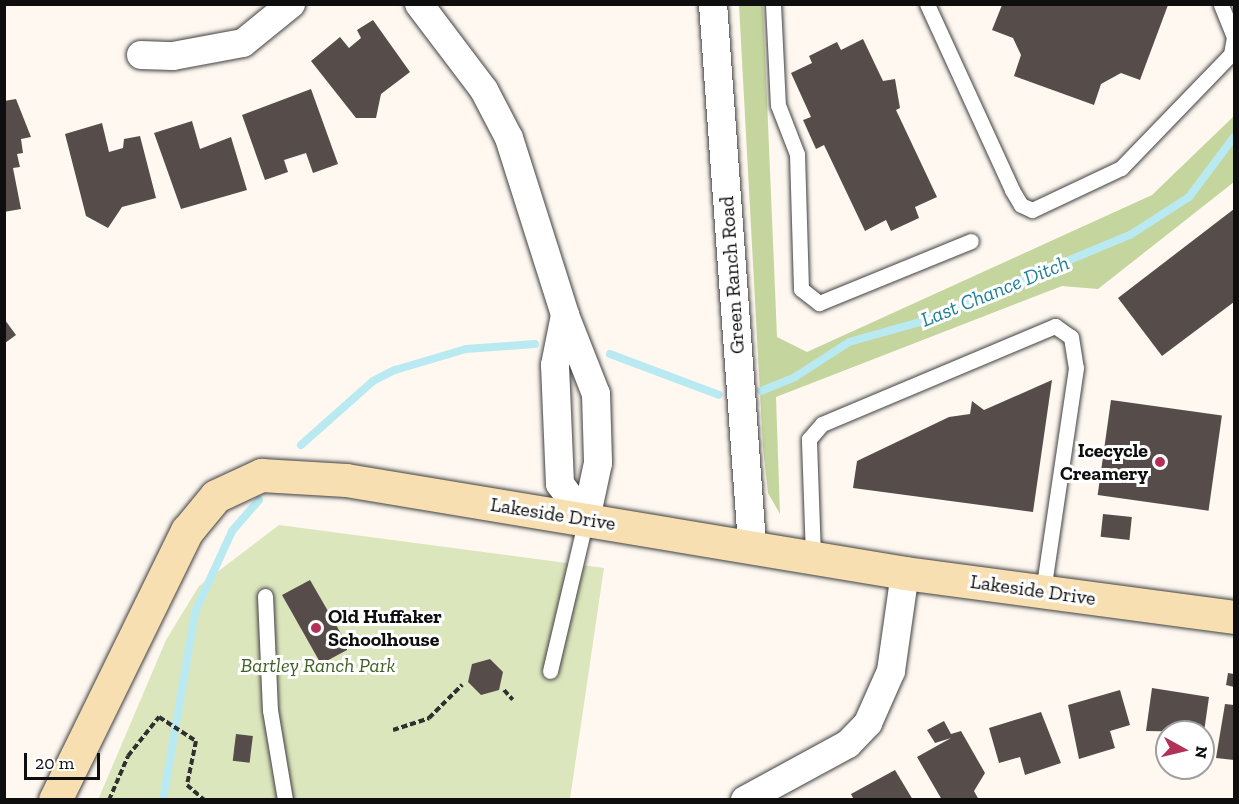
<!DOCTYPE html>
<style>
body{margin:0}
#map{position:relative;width:1239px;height:804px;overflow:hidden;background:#fef8f1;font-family:"Zilla Slab",serif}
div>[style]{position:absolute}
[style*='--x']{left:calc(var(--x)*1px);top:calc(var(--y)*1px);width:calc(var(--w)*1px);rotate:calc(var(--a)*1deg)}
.green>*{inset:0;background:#dce6bd}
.forest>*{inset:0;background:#c4d59d}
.stream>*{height:8px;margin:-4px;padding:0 4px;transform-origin:4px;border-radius:4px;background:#b9eaf1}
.building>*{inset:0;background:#564d4b;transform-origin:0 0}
.path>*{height:4px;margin-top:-2px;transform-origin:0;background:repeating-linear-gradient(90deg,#303030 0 6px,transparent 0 9px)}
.roads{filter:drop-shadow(0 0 2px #414141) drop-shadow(0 0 2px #414141)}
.lane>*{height:15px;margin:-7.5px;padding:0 7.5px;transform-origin:7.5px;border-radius:7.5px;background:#fff}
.street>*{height:28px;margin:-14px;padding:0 14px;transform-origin:14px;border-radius:14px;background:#fff}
.secondary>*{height:33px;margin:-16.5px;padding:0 16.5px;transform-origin:16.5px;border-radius:16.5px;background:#f8dfb1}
.dots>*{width:16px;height:16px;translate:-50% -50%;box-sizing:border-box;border:3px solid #fff;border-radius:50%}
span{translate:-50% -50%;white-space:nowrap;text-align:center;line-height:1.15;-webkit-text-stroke:6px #fff;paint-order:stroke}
.street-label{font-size:20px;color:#0e0e0e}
.poi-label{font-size:20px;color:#0e0e0e;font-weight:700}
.right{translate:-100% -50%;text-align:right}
.left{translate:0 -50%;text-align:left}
.park-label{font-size:20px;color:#3f6123;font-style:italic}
.water-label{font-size:21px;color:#218096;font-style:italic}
.frame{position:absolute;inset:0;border:6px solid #0e0e0e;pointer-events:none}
.north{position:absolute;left:1155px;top:720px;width:60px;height:60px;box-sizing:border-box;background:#fff;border:2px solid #9f9f9f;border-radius:50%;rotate:98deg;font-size:16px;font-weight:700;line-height:24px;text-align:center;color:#0e0e0e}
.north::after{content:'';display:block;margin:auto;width:21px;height:27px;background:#b33157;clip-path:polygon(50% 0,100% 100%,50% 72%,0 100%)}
.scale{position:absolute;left:24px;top:753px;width:76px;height:27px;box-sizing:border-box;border:3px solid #0e0e0e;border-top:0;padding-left:8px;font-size:18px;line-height:21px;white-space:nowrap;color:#0e0e0e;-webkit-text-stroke:4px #fff;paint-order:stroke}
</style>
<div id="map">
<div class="green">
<div style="clip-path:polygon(279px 525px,604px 568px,570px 799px,98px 800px,166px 640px,199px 586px)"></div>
</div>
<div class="forest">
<div style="clip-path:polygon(739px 5px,763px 5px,777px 337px,807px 352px,1152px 195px,1234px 116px,1234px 182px,1098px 289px,1062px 286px,776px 397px,780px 514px,768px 493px,763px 448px)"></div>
</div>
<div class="stream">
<div style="--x:610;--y:354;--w:116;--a:20.6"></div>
<div style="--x:761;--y:391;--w:37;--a:-22"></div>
<div style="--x:795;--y:377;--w:64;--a:-32.9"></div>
<div style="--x:849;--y:342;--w:77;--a:-15.8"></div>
<div style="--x:923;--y:321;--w:224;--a:-22.6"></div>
<div style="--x:1130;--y:235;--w:70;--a:-32.8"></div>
<div style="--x:1189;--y:197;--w:75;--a:-53.1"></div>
<div style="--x:301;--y:445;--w:96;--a:-41.6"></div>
<div style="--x:373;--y:381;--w:25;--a:-27"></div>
<div style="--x:395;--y:370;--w:74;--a:-16.5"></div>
<div style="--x:466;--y:349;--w:69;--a:-4.1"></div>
<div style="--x:163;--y:800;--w:191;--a:-80.3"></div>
<div style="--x:195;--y:612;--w:89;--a:-65.4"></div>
<div style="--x:232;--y:531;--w:41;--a:-48.9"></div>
</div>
<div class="building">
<div style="clip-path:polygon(1002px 5px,1168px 5px,1140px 80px,1121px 73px,1101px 84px,1094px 105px,1014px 76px,1021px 55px,1013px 38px,992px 30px)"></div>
<div style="clip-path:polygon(373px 20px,410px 72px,381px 94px,376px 118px,356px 118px,311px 61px,340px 37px,349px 48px,361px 38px,357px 30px)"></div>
<div style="clip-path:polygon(863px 39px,883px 81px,895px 79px,900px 108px,896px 110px,937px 197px,915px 207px,919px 218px,891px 231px,886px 220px,865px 231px,824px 145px,816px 149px,803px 120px,811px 117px,791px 73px,812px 63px,809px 56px,837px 42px,841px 50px)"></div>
<div style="clip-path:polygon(311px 89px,338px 164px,313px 173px,306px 153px,284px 160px,288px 172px,265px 180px,242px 115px)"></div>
<div style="clip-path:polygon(16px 99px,31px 137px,21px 139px,23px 153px,17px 154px,20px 167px,13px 168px,21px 209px,4px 212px,4px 101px)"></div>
<div style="clip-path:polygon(192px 121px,200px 149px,231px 137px,247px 190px,181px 209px,154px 133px)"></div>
<div style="clip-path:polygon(102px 123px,109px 152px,123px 148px,124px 139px,140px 136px,156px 198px,122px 207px,108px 228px,86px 216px,65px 134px)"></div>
<div style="clip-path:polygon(1234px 209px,1234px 302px,1162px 356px,1118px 298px)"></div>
<div style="clip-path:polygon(5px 320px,16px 335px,5px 343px)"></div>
<div style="clip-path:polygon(1052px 380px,1033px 512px,853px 488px,857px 461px,949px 417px,970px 414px,972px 401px,984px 410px)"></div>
<div style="left:1111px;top:400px;width:112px;height:96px;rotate:8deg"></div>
<div style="left:1103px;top:514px;width:29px;height:23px;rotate:6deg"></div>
<div style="clip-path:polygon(310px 580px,347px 644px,347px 650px,321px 664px,282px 595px)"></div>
<div style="clip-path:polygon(490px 659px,503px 672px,499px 690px,481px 695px,468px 682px,472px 664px)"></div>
<div style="clip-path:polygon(1228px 673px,1234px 674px,1234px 687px,1226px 685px)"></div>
<div style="clip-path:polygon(1152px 688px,1209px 697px,1204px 732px,1146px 731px)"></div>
<div style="clip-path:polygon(1120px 690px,1130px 725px,1110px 731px,1115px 748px,1079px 759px,1068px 705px)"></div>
<div style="clip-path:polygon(1225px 704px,1234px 705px,1234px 760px,1216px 758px)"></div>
<div style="clip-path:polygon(1041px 712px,1061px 763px,1025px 775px,1020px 757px,999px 763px,989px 728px)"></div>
<div style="clip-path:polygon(944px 721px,951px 734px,961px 731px,985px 773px,974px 791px,979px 800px,942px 800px,917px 757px,951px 738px,935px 743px,927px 730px)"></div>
<div style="left:236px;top:734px;width:17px;height:27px;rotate:7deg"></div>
<div style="clip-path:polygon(895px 770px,913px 800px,854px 800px,851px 794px)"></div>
</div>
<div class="path">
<div style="--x:504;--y:690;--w:13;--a:48"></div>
<div style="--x:393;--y:730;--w:38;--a:-18"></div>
<div style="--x:429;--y:718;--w:47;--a:-45"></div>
<div style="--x:109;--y:800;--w:48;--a:-66.6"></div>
<div style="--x:128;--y:756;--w:50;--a:-51.5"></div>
<div style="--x:159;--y:717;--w:44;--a:33"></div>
<div style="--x:196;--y:741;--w:45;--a:101.6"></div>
<div style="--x:187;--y:785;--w:23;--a:41"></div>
</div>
<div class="roads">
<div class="lane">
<div style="--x:773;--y:4;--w:101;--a:87.2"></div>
<div style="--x:778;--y:105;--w:53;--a:68.8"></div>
<div style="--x:797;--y:154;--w:135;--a:88.3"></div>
<div style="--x:801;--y:289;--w:23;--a:38"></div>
<div style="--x:819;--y:303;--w:164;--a:-22.2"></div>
<div style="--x:927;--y:4;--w:205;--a:65.4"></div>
<div style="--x:1012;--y:190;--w:17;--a:59"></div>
<div style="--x:1021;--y:205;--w:12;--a:24"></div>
<div style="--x:1032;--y:210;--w:98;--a:-25.3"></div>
<div style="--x:1121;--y:168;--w:158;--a:-46"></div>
<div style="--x:1231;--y:54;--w:17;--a:-80"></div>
<div style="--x:1234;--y:37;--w:35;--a:-112"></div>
<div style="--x:813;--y:556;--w:117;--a:-92"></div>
<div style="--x:809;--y:439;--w:20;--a:-49"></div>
<div style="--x:822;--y:424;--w:253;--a:-22.8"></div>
<div style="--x:1055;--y:326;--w:19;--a:35"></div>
<div style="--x:1071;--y:337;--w:31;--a:81"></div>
<div style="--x:1076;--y:368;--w:225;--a:98.4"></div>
<div style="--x:265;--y:596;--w:114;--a:87.5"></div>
<div style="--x:270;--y:710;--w:91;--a:80.5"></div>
<div style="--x:550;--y:671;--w:156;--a:-76.7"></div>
</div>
<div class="street">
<div style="--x:419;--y:4;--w:108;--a:52.9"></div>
<div style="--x:484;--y:90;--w:54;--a:62.5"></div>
<div style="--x:509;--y:138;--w:186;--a:72.4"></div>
<div style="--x:565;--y:315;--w:85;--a:68.6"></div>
<div style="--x:596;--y:394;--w:69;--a:88.3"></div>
<div style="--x:598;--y:463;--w:57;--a:102.1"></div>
<div style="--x:713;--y:4;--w:541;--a:85.87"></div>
<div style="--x:141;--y:55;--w:32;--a:2"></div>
<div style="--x:173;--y:56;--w:71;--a:-10.5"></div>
<div style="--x:243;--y:43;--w:62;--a:-39.1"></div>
<div style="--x:565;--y:315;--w:51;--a:101.3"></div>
<div style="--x:555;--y:365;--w:119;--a:87.6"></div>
<div style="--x:560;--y:484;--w:44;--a:53.4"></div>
<div style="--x:745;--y:800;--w:117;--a:-28.5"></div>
<div style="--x:848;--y:744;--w:29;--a:-46"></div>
<div style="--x:868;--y:723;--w:57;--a:-66.1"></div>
<div style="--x:891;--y:671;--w:99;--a:-81.9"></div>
</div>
<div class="secondary">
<div style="--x:55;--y:800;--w:300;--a:-63.9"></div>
<div style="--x:187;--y:531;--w:45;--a:-50.4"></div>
<div style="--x:216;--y:496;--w:50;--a:-25"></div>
<div style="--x:261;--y:475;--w:85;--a:3.4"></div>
<div style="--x:346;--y:480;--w:567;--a:9.45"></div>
<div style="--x:905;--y:573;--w:332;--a:7.6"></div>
</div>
</div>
<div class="dots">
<div style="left:1160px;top:462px;background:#b33157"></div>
<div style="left:316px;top:628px;background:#b33157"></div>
</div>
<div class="street-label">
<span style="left:732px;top:275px;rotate:-94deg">Green Ranch Road</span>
<span style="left:553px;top:514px;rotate:9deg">Lakeside Drive</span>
<span style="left:1033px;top:590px;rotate:8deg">Lakeside Drive</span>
</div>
<div class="poi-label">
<span class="right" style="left:1148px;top:462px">Icecycle<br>Creamery</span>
<span class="left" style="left:328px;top:628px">Old Huffaker<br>Schoolhouse</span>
</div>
<div class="park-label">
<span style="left:318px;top:665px">Bartley Ranch Park</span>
</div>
<div class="water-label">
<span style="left:995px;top:291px;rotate:-22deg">Last Chance Ditch</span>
</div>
<div class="frame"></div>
<div class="north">N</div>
<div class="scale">20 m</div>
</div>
